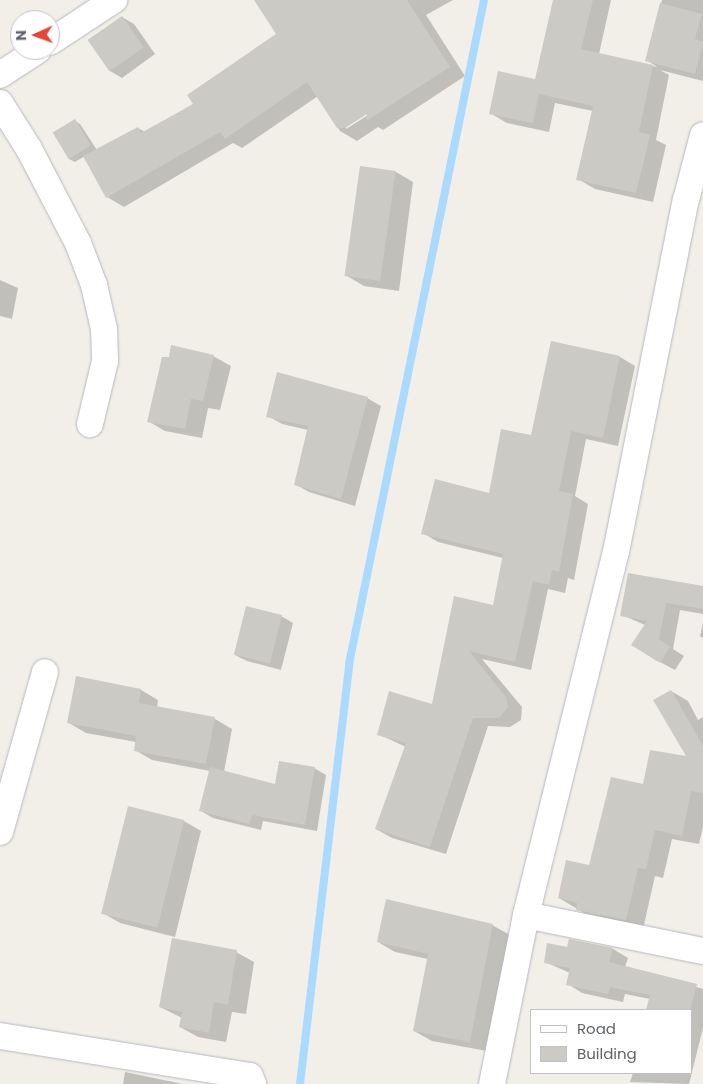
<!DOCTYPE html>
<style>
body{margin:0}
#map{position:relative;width:703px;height:1084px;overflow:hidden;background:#f1efe8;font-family:Poppins,sans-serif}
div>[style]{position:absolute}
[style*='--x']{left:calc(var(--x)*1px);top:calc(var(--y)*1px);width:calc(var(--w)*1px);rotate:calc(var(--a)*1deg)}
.shadow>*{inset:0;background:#0003}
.stream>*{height:8px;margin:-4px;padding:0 4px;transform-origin:4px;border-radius:4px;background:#aadaff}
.building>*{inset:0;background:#cccac5;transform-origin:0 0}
.roads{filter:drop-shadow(0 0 1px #b5b8bc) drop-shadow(0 0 1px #b5b8bc)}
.minor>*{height:26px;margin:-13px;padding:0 13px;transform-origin:13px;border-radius:13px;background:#fff}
span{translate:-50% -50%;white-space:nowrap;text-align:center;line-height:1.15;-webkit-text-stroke:4.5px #fff;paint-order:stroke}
.legend{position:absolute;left:530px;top:1009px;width:162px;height:65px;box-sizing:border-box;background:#fff;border:1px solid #bfc1c3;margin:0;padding:6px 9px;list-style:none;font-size:15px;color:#5f6368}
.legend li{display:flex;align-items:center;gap:10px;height:25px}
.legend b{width:25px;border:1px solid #bfc1c3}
.north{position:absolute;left:10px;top:10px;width:50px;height:50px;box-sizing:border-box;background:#fff;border:1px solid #bfc1c3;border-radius:50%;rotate:268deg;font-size:14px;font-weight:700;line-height:20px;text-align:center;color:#5f6368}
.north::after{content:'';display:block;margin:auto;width:18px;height:22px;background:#ea4335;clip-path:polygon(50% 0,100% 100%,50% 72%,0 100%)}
</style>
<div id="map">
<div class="shadow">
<div style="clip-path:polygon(evenodd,256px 0,453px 0,426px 15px,465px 76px,383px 130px,378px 127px,357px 141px,340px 131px,318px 96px,242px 148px,233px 143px,124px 207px,107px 197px,85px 156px,75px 162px,69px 159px,54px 133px,75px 121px,80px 124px,97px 150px,138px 128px,145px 132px,195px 105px,278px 34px,256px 0,371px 110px,373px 112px,346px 129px,346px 126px,371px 110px)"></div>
<div style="clip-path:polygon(554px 0,611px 0,599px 54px,657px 67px,647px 60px,662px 0,703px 0,703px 81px,660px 70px,669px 75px,656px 140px,666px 145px,653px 202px,595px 189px,578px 179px,593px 111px,555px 103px,549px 132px,507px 123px,490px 113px,536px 80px)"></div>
<div style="clip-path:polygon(122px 17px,134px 24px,155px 54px,122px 78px,110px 71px)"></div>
<div style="clip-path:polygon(361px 167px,396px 172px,413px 182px,399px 291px,364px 286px,347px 276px)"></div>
<div style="clip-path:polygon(0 280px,18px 288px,12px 319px,0 316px)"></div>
<div style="clip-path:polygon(213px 356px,231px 366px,220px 410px,208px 408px,202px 438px,165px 431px,148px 421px)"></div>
<div style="clip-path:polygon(620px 357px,635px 366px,618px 446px,586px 439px,575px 496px,588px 504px,574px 580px,568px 578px,565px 593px,548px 589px,531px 670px,482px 659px,522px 707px,521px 720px,510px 727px,488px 726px,446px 854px,392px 838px,376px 829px,406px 747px,378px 734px,433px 705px,494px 606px,503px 558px,438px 542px,423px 533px,490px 495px,532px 437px)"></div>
<div style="clip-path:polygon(367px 398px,381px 406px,355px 506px,309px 492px,295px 484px,308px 430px,282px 424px,268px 416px)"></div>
<div style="clip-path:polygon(703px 592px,703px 614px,680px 610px,673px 649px,684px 656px,675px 670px,660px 662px,645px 625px,622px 615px)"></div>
<div style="clip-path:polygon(281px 616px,293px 623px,281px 670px,247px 661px,235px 655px)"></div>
<div style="clip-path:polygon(703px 623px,703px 638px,700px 636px)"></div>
<div style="clip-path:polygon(77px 678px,141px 690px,158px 700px,157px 707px,215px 719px,232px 729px,224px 772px,276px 786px,314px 768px,326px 775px,317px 831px,263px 821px,261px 830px,213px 818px,201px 811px,210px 771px,152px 760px,135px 750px,136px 742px,86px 733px,69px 723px)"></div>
<div style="clip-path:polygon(671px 691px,688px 701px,698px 720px,703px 717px,703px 826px,699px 844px,672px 839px,663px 878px,655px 876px,643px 929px,594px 919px,559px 898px,590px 866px,644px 785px,689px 758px)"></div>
<div style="clip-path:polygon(129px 808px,184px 821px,201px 831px,175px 937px,120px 923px,103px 913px)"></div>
<div style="clip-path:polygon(492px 925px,510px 935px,487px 1051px,432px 1041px,414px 1031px,428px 959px,395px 952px,378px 942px)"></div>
<div style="clip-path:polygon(570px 941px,613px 949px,628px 958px,625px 967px,703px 989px,703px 1028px,689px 1084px,630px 1082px,633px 1073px,692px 1073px,692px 1010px,648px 1010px,650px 999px,625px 994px,623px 1002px,582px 993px,568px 984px,570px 973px,545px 962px,568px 948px)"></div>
<div style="clip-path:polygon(236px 952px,254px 962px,246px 1014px,232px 1012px,226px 1042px,198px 1037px,180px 1027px,182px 1018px,160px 1007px)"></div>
<div style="clip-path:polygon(125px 1072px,183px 1084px,123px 1084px)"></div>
</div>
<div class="stream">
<div style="--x:300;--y:1084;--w:423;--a:-83.3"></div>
<div style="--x:349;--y:664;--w:678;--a:-78.51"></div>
</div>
<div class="building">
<div style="clip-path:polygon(254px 0,407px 0,450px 67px,366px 121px,367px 114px,345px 128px,337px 128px,307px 82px,225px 139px,220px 132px,106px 198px,83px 156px,138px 127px,141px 133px,193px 104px,187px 95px,276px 34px)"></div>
<div style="clip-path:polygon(553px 0,593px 0,581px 49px,653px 65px,639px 132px,650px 135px,636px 193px,576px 180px,593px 106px,539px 94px,533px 123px,489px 114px,498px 71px,535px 79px)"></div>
<div style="clip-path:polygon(660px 3px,702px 14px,695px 39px,703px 42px,695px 74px,645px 61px)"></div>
<div style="left:122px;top:16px;width:38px;height:42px;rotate:55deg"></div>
<div style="left:75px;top:119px;width:31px;height:26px;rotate:59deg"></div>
<div style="left:360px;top:166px;width:36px;height:111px;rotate:8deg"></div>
<div style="clip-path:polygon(551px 341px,620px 356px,603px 438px,571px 431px,559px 491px,573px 494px,559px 572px,552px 570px,549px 585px,533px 581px,515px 662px,469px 651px,506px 697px,508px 707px,499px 718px,473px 718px,430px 847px,375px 829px,406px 743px,377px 735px,389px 691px,432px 704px,454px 596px,493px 605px,503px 554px,421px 534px,435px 479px,489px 493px,501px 429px,531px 435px)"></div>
<div style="clip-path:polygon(171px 345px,214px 355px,203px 401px,191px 399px,185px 429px,147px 422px,162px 357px,169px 357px)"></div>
<div style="clip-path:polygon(277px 372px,368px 397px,341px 499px,294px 485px,308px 426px,266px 417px)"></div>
<div style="clip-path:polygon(628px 573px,703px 586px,703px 609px,666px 603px,659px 639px,670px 647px,660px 663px,631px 645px,647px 621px,620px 616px)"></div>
<div style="left:246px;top:606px;width:37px;height:50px;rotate:14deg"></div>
<div style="clip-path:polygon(76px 676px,141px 689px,139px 703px,215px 717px,206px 764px,134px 751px,136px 736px,67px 723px)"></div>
<div style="clip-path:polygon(671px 690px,703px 746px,703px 793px,691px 791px,682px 836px,655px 830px,646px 869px,638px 868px,626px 920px,576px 910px,577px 903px,558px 898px,566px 860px,589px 865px,611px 777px,643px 784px,650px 750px,686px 756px,653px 700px)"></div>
<div style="clip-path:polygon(279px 761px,315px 767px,305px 825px,252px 815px,249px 824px,199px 811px,210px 767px,275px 784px)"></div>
<div style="left:128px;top:806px;width:58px;height:111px;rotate:14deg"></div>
<div style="clip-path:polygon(386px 899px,493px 924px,470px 1042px,413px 1031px,428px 954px,377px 942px)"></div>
<div style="clip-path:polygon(172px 938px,237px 950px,228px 1005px,214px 1002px,209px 1033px,179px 1027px,182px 1012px,159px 1007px)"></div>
<div style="clip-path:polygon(569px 939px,613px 948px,609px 962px,697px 984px,690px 1010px,646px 1010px,650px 995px,610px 987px,608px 994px,566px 985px,570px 968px,544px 963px,547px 943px,567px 947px)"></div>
</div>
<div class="roads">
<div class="minor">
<div style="--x:50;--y:42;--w:77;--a:-33.3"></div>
<div style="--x:0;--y:75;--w:45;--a:-33.3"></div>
<div style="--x:0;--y:103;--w:54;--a:57.8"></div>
<div style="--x:29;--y:149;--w:106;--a:62.5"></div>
<div style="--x:78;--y:243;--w:45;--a:69.1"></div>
<div style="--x:94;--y:285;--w:45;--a:77.2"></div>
<div style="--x:104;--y:329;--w:32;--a:88"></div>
<div style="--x:105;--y:361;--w:65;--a:103.4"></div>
<div style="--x:0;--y:832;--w:166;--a:-74.3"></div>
<div style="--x:526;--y:915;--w:181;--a:11.5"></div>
<div style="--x:0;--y:1036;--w:253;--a:9.1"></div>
<div style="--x:250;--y:1076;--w:9;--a:69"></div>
<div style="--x:492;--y:1084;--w:172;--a:-78.6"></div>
<div style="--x:526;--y:915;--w:374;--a:-76.1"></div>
<div style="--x:616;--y:552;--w:359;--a:-78.8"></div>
<div style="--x:686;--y:200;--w:67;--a:-75.3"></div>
</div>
</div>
<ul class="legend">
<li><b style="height:6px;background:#fff"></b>Road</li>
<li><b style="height:14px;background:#cccac5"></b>Building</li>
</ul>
<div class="north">N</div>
</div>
